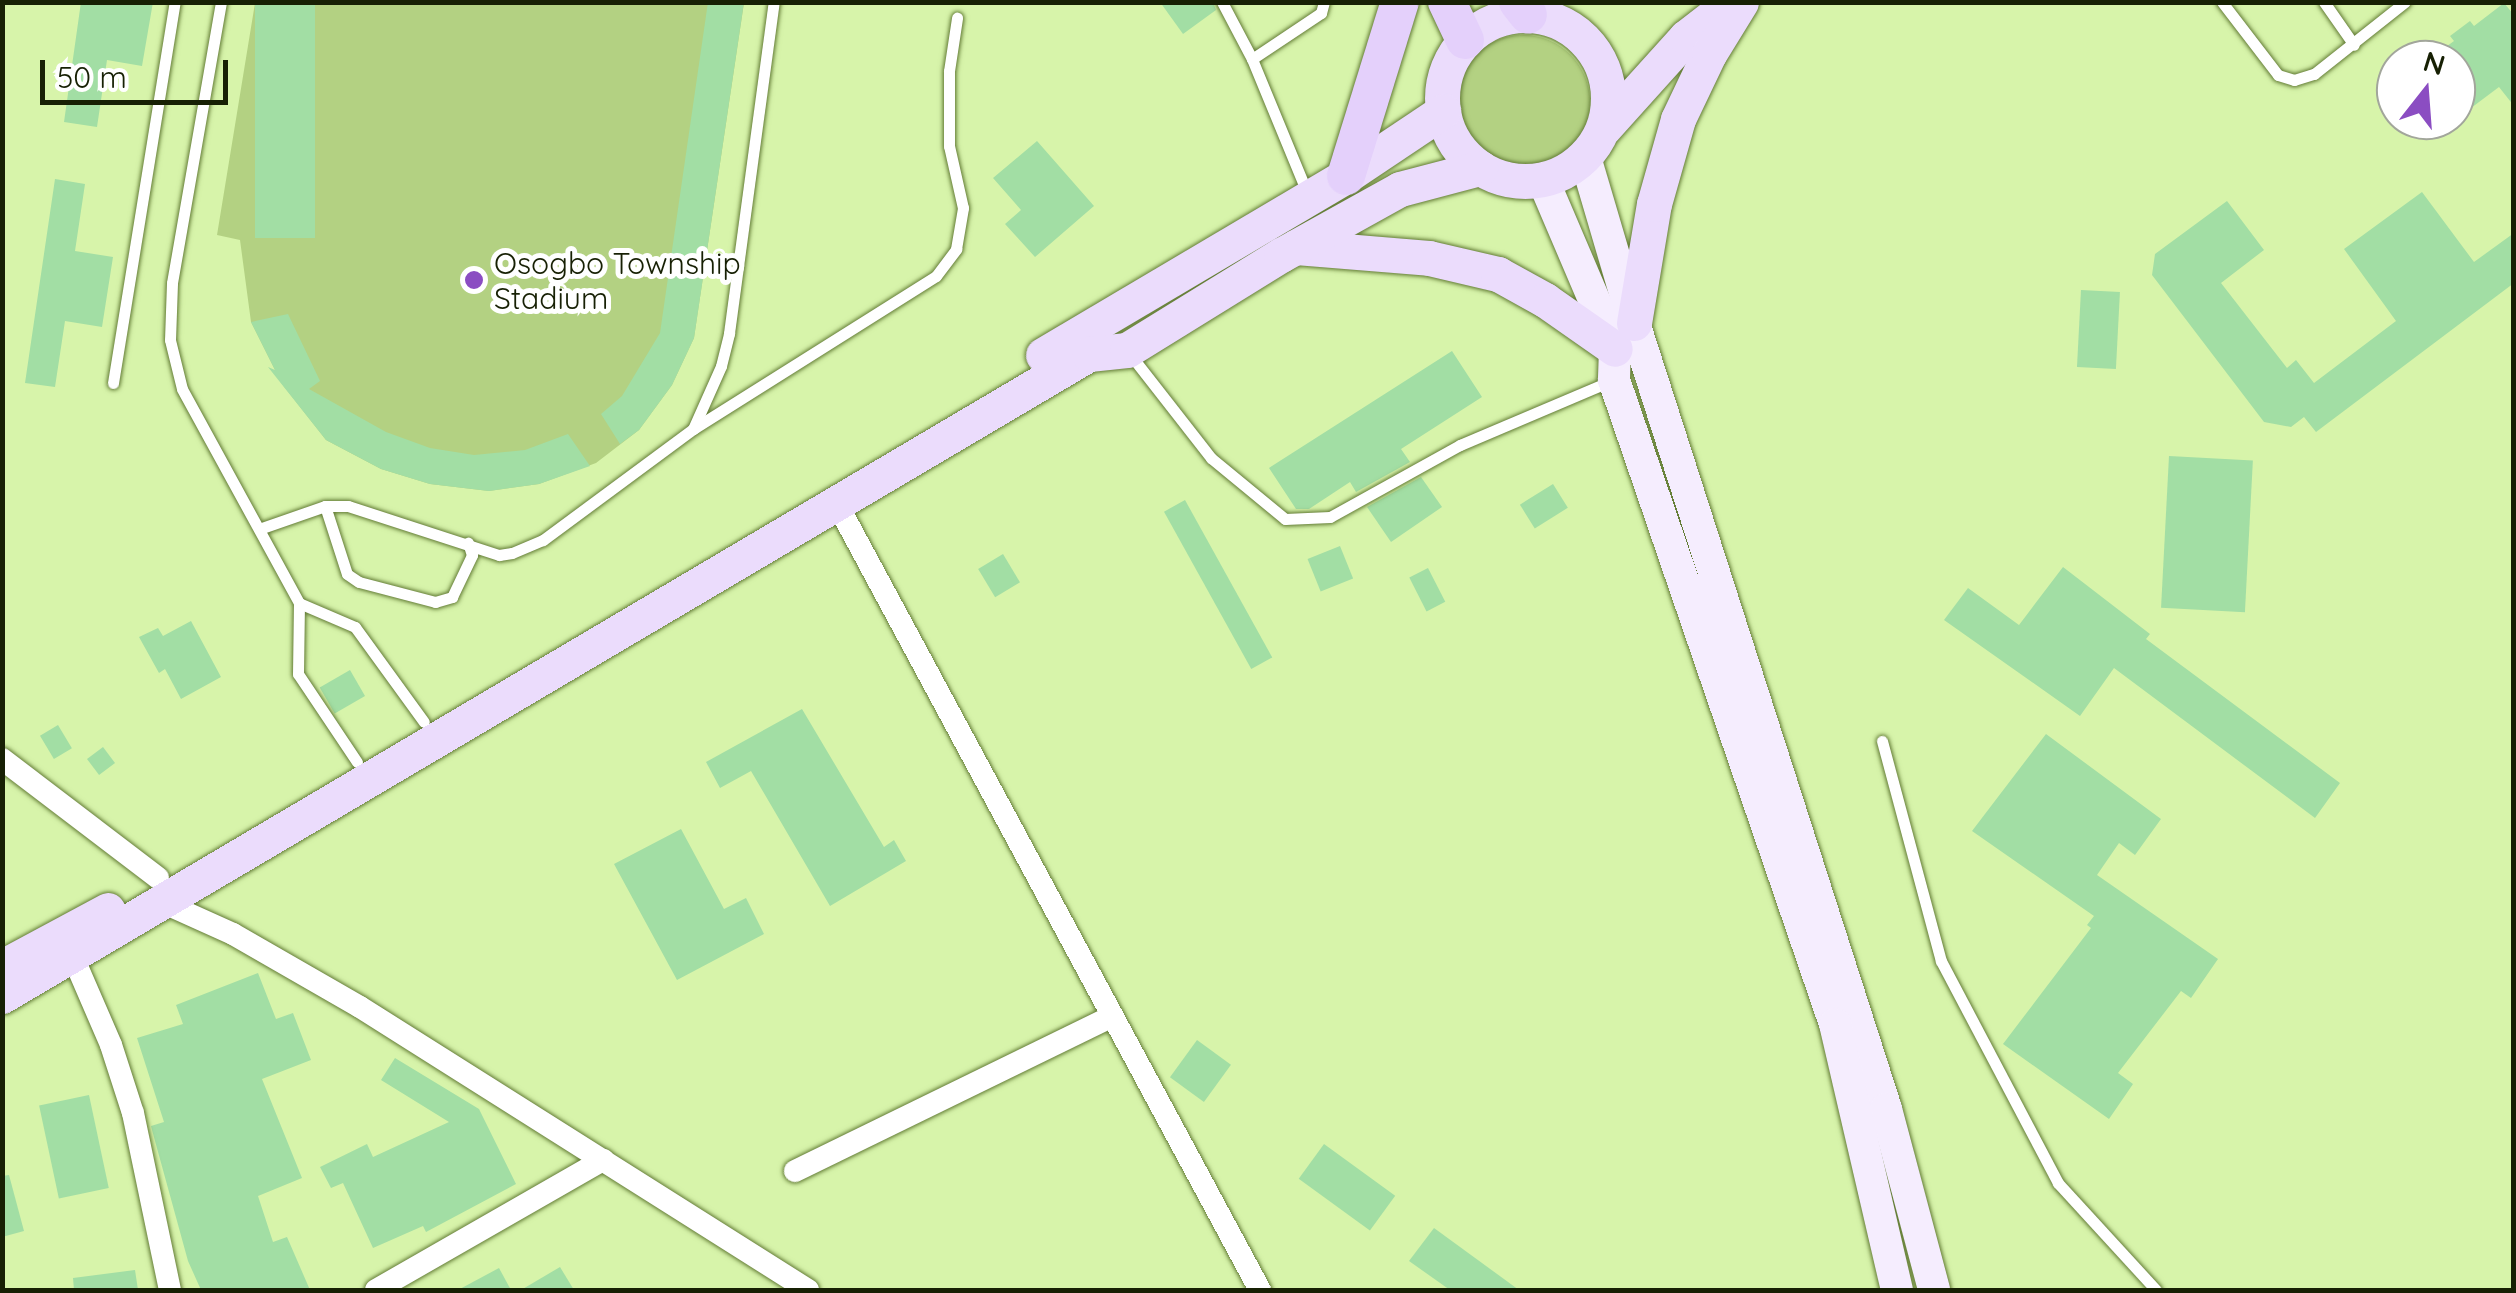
<!DOCTYPE html>
<style>
body{margin:0}
#map{position:relative;width:2516px;height:1293px;overflow:hidden;background:#d7f4aa;font-family:Quicksand,sans-serif}
div>[style]{position:absolute}
[style*='--x']{left:calc(var(--x)*1px);top:calc(var(--y)*1px);width:calc(var(--w)*1px);rotate:calc(var(--a)*1deg)}
.green>*{inset:0;background:#b3d182}
.round{border-radius:50%}
.building>*{inset:0;background:#a2dea4;transform-origin:0 0}
.roads{filter:drop-shadow(0 0 2px #637c36) drop-shadow(0 0 2px #637c36)}
.service>*{height:11px;margin:-5.5px;padding:0 5.5px;transform-origin:5.5px;border-radius:5.5px;background:#fff}
.minor>*{height:22px;margin:-11px;padding:0 11px;transform-origin:11px;border-radius:11px;background:#fff}
.secondary>*{height:32px;margin:-16px;padding:0 16px;transform-origin:16px;border-radius:16px;background:#f5edfe}
.primary>*{height:35px;margin:-17.5px;padding:0 17.5px;transform-origin:17.5px;border-radius:17.5px;background:#ebdcfc}
.primary>.ring{margin:-17.5px;padding:0;box-sizing:content-box;background:none;border:35px solid #ebdcfc;border-radius:50%}
.trunk>*{height:38px;margin:-19px;padding:0 19px;transform-origin:19px;border-radius:19px;background:#e4d0fb}
.dots>*{width:28px;height:28px;translate:-50% -50%;box-sizing:border-box;border:5px solid #fff;border-radius:50%}
span{translate:-50% -50%;white-space:nowrap;text-align:center;line-height:1.15;-webkit-text-stroke:10px #fff;paint-order:stroke}
.poi-label{font-size:30px;color:#172004}
.left{translate:0 -50%;text-align:left}
.frame{position:absolute;inset:0;border:5px solid #172004;pointer-events:none}
.north{position:absolute;left:2376px;top:40px;width:100px;height:100px;box-sizing:border-box;background:#fff;border:2px solid #a2a69b;border-radius:50%;rotate:17deg;font-size:28px;font-weight:700;line-height:40px;text-align:center;color:#172004}
.north::after{content:'';display:block;margin:auto;width:35px;height:45px;background:#8b4dc2;clip-path:polygon(50% 0,100% 100%,50% 72%,0 100%)}
.scale{position:absolute;left:40px;top:60px;width:188px;height:45px;box-sizing:border-box;border:5px solid #172004;border-top:0;padding-left:12px;font-size:30px;line-height:35px;white-space:nowrap;color:#172004;-webkit-text-stroke:8px #fff;paint-order:stroke}
</style>
<div id="map">
<div class="green">
<div style="clip-path:polygon(255px 3px,744px 3px,694px 338px,672px 385px,639px 430px,596px 463px,539px 484px,489px 491px,430px 484px,381px 469px,326px 440px,282px 384px,251px 322px,240px 240px,217px 235px)"></div>
<div class="round" style="left:1456px;top:35px;width:134px;height:134px"></div>
</div>
<div class="building">
<div style="clip-path:polygon(81px 2px,153px 2px,142px 66px,107px 60px,97px 127px,64px 122px)"></div>
<div style="left:255px;top:2px;width:60px;height:236px"></div>
<div style="clip-path:polygon(708px 2px,744px 2px,694px 338px,672px 385px,639px 430px,620px 444px,601px 414px,622px 396px,660px 333px)"></div>
<div style="clip-path:polygon(1160px 2px,1213px 2px,1216px 10px,1183px 34px)"></div>
<div style="clip-path:polygon(2504px 3px,2514px 15px,2514px 106px,2499px 87px,2467px 111px,2456px 97px,2456px 60px,2428px 60px,2454px 41px,2450px 36px,2470px 21px,2474px 26px)"></div>
<div style="clip-path:polygon(1037px 141px,1094px 206px,1035px 257px,1005px 224px,1021px 210px,993px 178px)"></div>
<div style="clip-path:polygon(55px 179px,85px 184px,75px 251px,113px 257px,102px 327px,65px 321px,55px 387px,25px 383px)"></div>
<div style="clip-path:polygon(2422px 192px,2474px 262px,2514px 233px,2514px 283px,2316px 432px,2304px 417px,2291px 427px,2264px 422px,2152px 275px,2155px 254px,2227px 201px,2264px 250px,2221px 283px,2287px 368px,2296px 360px,2314px 383px,2396px 321px,2344px 249px)"></div>
<div style="left:2081px;top:290px;width:39px;height:77px;rotate:3deg"></div>
<div style="clip-path:polygon(288px 314px,320px 381px,309px 389px,386px 432px,430px 448px,474px 455px,525px 450px,568px 434px,590px 466px,539px 484px,489px 491px,430px 484px,381px 469px,326px 440px,268px 367px,275px 370px,251px 322px)"></div>
<div style="clip-path:polygon(1452px 351px,1482px 397px,1401px 449px,1410px 462px,1356px 492px,1350px 482px,1309px 509px,1296px 509px,1269px 468px)"></div>
<div style="left:2169px;top:456px;width:84px;height:152px;rotate:3deg"></div>
<div style="clip-path:polygon(1421px 477px,1442px 507px,1391px 542px,1367px 507px)"></div>
<div style="left:1553px;top:484px;width:28px;height:39px;rotate:58deg"></div>
<div style="left:1185px;top:500px;width:180px;height:24px;rotate:61deg"></div>
<div style="left:1340px;top:546px;width:35px;height:35px;rotate:68deg"></div>
<div style="left:1003px;top:554px;width:33px;height:29px;rotate:59deg"></div>
<div style="clip-path:polygon(2063px 567px,2150px 634px,2146px 639px,2340px 783px,2315px 818px,2114px 668px,2080px 716px,1944px 620px,1968px 588px,2019px 625px)"></div>
<div style="left:1428px;top:568px;width:38px;height:21px;rotate:63deg"></div>
<div style="clip-path:polygon(191px 621px,221px 677px,181px 699px,165px 669px,159px 673px,139px 637px,158px 628px,163px 636px)"></div>
<div style="left:350px;top:670px;width:30px;height:35px;rotate:60deg"></div>
<div style="clip-path:polygon(802px 709px,884px 847px,894px 840px,906px 861px,830px 906px,751px 771px,720px 788px,706px 762px)"></div>
<div style="left:58px;top:725px;width:27px;height:21px;rotate:59deg"></div>
<div style="clip-path:polygon(2046px 734px,2161px 819px,2135px 855px,2119px 843px,2097px 875px,2218px 959px,2191px 998px,2181px 991px,2118px 1073px,2133px 1084px,2109px 1119px,2003px 1044px,2091px 928px,2087px 925px,2094px 916px,1972px 831px)"></div>
<div style="left:103px;top:747px;width:20px;height:20px;rotate:53deg"></div>
<div style="clip-path:polygon(681px 829px,724px 909px,746px 898px,764px 934px,677px 980px,614px 864px)"></div>
<div style="clip-path:polygon(258px 973px,276px 1019px,293px 1013px,311px 1060px,262px 1079px,302px 1178px,258px 1196px,273px 1242px,287px 1237px,310px 1290px,201px 1290px,188px 1261px,152px 1130px,151px 1126px,164px 1122px,137px 1038px,183px 1024px,176px 1005px)"></div>
<div style="left:1197px;top:1040px;width:42px;height:46px;rotate:36deg"></div>
<div style="clip-path:polygon(395px 1058px,479px 1109px,516px 1184px,426px 1232px,423px 1226px,373px 1248px,343px 1183px,331px 1188px,320px 1167px,367px 1144px,373px 1157px,449px 1122px,381px 1080px)"></div>
<div style="left:89px;top:1095px;width:95px;height:51px;rotate:78deg"></div>
<div style="left:1324px;top:1144px;width:88px;height:43px;rotate:36deg"></div>
<div style="clip-path:polygon(9px 1175px,24px 1231px,2px 1237px,2px 1176px)"></div>
<div style="clip-path:polygon(1434px 1228px,1519px 1290px,1450px 1290px,1409px 1261px)"></div>
<div style="clip-path:polygon(560px 1267px,574px 1290px,521px 1290px)"></div>
<div style="clip-path:polygon(499px 1268px,511px 1290px,458px 1290px)"></div>
<div style="clip-path:polygon(135px 1270px,138px 1290px,74px 1290px,73px 1278px)"></div>
</div>
<div class="roads">
<div class="service">
<div style="--x:221;--y:2;--w:285;--a:99.9"></div>
<div style="--x:172;--y:283;--w:57;--a:92"></div>
<div style="--x:170;--y:340;--w:50;--a:76.2"></div>
<div style="--x:182;--y:389;--w:244;--a:61.3"></div>
<div style="--x:1222;--y:2;--w:64;--a:62.2"></div>
<div style="--x:1252;--y:59;--w:147;--a:67.6"></div>
<div style="--x:2222;--y:2;--w:92;--a:52.5"></div>
<div style="--x:2278;--y:75;--w:17;--a:17"></div>
<div style="--x:2294;--y:80;--w:21;--a:-17"></div>
<div style="--x:2314;--y:74;--w:116;--a:-38.4"></div>
<div style="--x:2324;--y:2;--w:52;--a:55.1"></div>
<div style="--x:1252;--y:59;--w:83;--a:-33.7"></div>
<div style="--x:1321;--y:13;--w:11;--a:-75"></div>
<div style="--x:1129;--y:353;--w:133;--a:52"></div>
<div style="--x:1211;--y:458;--w:96;--a:39.5"></div>
<div style="--x:1285;--y:519;--w:45;--a:-2.5"></div>
<div style="--x:1330;--y:517;--w:149;--a:-29"></div>
<div style="--x:1460;--y:445;--w:164;--a:-23"></div>
<div style="--x:113;--y:383;--w:386;--a:-80.8"></div>
<div style="--x:693;--y:429;--w:287;--a:-32.2"></div>
<div style="--x:936;--y:276;--w:34;--a:-53"></div>
<div style="--x:956;--y:249;--w:42;--a:-80.3"></div>
<div style="--x:963;--y:208;--w:64;--a:-102.7"></div>
<div style="--x:949;--y:146;--w:75;--a:-90"></div>
<div style="--x:949;--y:71;--w:54;--a:-81.4"></div>
<div style="--x:325;--y:506;--w:71;--a:72.1"></div>
<div style="--x:347;--y:574;--w:14;--a:34"></div>
<div style="--x:359;--y:582;--w:79;--a:14.7"></div>
<div style="--x:435;--y:602;--w:18;--a:-16"></div>
<div style="--x:452;--y:597;--w:47;--a:-64.5"></div>
<div style="--x:472;--y:555;--w:13;--a:-108"></div>
<div style="--x:259;--y:529;--w:70;--a:-19.2"></div>
<div style="--x:325;--y:506;--w:23;--a:0"></div>
<div style="--x:348;--y:506;--w:159;--a:18"></div>
<div style="--x:499;--y:555;--w:13;--a:-9"></div>
<div style="--x:512;--y:553;--w:34;--a:-23"></div>
<div style="--x:543;--y:540;--w:187;--a:-36.5"></div>
<div style="--x:693;--y:429;--w:69;--a:-66"></div>
<div style="--x:721;--y:366;--w:34;--a:-76"></div>
<div style="--x:729;--y:333;--w:334;--a:-82.3"></div>
<div style="--x:1882;--y:741;--w:228;--a:75"></div>
<div style="--x:1941;--y:961;--w:251;--a:62.2"></div>
<div style="--x:2058;--y:1183;--w:145;--a:47.5"></div>
<div style="--x:357;--y:762;--w:106;--a:-123.8"></div>
<div style="--x:298;--y:674;--w:71;--a:-89.2"></div>
<div style="--x:299;--y:603;--w:61;--a:23.2"></div>
<div style="--x:355;--y:627;--w:117;--a:54"></div>
</div>
<div class="minor">
<div style="--x:836;--y:502;--w:895;--a:61.72"></div>
<div style="--x:2;--y:759;--w:196;--a:37.3"></div>
<div style="--x:162;--y:902;--w:78;--a:24.3"></div>
<div style="--x:233;--y:934;--w:146;--a:29.9"></div>
<div style="--x:360;--y:1007;--w:530;--a:32.28"></div>
<div style="--x:73;--y:957;--w:96;--a:66.6"></div>
<div style="--x:111;--y:1045;--w:71;--a:72.1"></div>
<div style="--x:133;--y:1113;--w:181;--a:78.2"></div>
<div style="--x:795;--y:1171;--w:349;--a:-26"></div>
<div style="--x:376;--y:1290;--w:262;--a:-29.8"></div>
</div>
<div class="secondary">
<div style="--x:1585;--y:157;--w:173;--a:73.6"></div>
<div style="--x:1634;--y:323;--w:825;--a:72.22"></div>
<div style="--x:1886;--y:1109;--w:187;--a:75.1"></div>
<div style="--x:1543;--y:180;--w:184;--a:66.9"></div>
<div style="--x:1615;--y:349;--w:31;--a:92"></div>
<div style="--x:1614;--y:380;--w:681;--a:71.06"></div>
<div style="--x:1835;--y:1024;--w:273;--a:76.9"></div>
</div>
<div class="primary">
<div class="ring" style="left:1442px;top:15px;width:131px;height:131px"></div>
<div style="--x:1604;--y:128;--w:122;--a:-48"></div>
<div style="--x:1686;--y:37;--w:56;--a:-37.7"></div>
<div style="--x:1296;--y:247;--w:133;--a:4.7"></div>
<div style="--x:1429;--y:258;--w:71;--a:13.1"></div>
<div style="--x:1498;--y:274;--w:54;--a:29"></div>
<div style="--x:1545;--y:300;--w:85;--a:35"></div>
<div style="--x:1634;--y:323;--w:121;--a:-80.5"></div>
<div style="--x:1654;--y:204;--w:88;--a:-74.2"></div>
<div style="--x:1678;--y:119;--w:72;--a:-64.5"></div>
<div style="--x:1709;--y:54;--w:61;--a:-58.4"></div>
<div style="--x:1043;--y:355;--w:352;--a:-30.6"></div>
<div style="--x:1346;--y:176;--w:117;--a:-33.8"></div>
<div style="--x:2;--y:967;--w:120;--a:-28.3"></div>
<div style="--x:2;--y:996;--w:1262;--a:-30.57"></div>
<div style="--x:1089;--y:354;--w:38;--a:-6"></div>
<div style="--x:1127;--y:350;--w:181;--a:-31.7"></div>
<div style="--x:1281;--y:255;--w:136;--a:-29"></div>
<div style="--x:1400;--y:189;--w:83;--a:-14.7"></div>
</div>
<div class="trunk">
<div style="--x:1447;--y:2;--w:42;--a:64.7"></div>
<div style="--x:1518;--y:2;--w:16;--a:52"></div>
<div style="--x:1346;--y:176;--w:182;--a:-72.8"></div>
</div>
</div>
<div class="dots">
<div style="left:474px;top:280px;background:#8b4dc2"></div>
</div>
<div class="poi-label">
<span class="left" style="left:494px;top:280px">Osogbo Township<br>Stadium</span>
</div>
<div class="frame"></div>
<div class="north">N</div>
<div class="scale">50 m</div>
</div>
